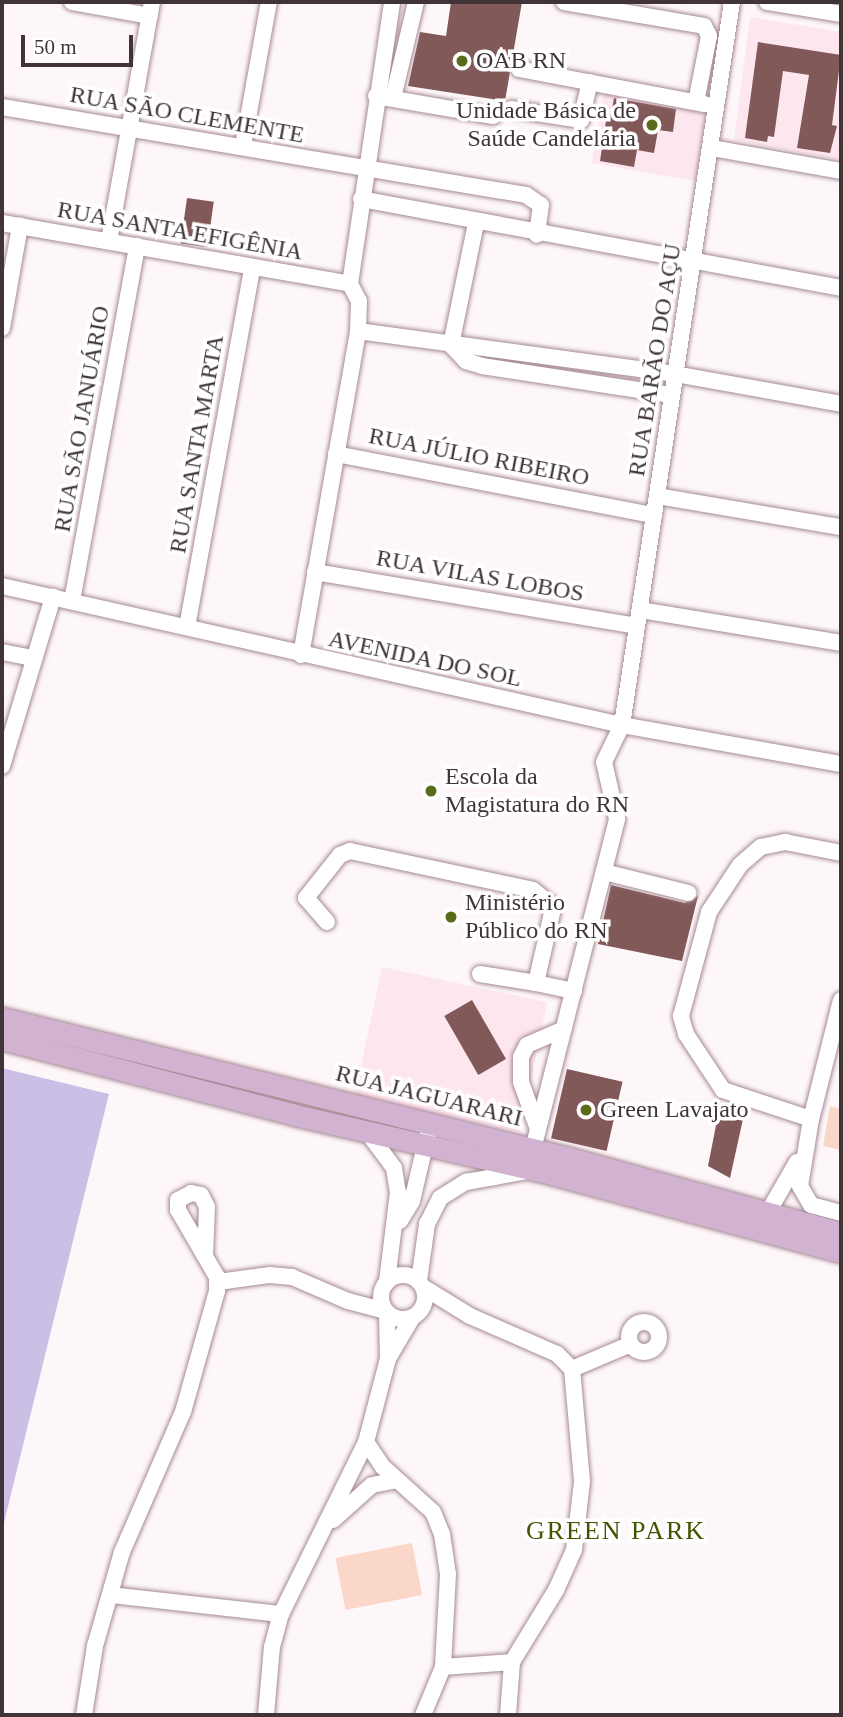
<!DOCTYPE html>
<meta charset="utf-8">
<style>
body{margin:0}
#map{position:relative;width:843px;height:1717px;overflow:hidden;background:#fef7fa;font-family:"Times New Roman",serif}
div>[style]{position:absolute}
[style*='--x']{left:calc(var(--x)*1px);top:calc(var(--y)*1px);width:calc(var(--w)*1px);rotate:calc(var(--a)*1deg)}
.built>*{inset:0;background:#fee6ef;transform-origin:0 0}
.green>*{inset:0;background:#fad7c9;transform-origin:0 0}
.water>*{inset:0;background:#ccbfe6}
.building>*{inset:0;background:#825959;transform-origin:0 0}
.roads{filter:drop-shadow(0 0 2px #a68994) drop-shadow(0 0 2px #a68994)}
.minor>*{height:16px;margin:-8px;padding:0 8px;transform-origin:8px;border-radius:8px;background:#fff}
.minor>.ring{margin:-8px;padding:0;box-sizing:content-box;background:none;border:16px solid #fff;border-radius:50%}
.major>*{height:21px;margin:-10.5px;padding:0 10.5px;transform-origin:10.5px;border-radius:10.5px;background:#d1b3d1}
.dots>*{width:19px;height:19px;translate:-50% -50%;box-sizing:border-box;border:4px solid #fff;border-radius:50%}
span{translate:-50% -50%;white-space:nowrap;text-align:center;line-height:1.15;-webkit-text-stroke:7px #fff;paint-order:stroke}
.poi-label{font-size:24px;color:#403439}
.left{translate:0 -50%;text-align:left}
.right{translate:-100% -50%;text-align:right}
.street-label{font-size:24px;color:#403439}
.neighbourhood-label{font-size:26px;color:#445401;letter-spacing:2px}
.frame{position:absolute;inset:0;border:4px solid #403439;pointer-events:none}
.scale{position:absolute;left:21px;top:35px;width:112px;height:32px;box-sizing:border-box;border:4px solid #403439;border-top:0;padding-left:9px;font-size:21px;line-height:24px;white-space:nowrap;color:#403439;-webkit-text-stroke:5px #fff;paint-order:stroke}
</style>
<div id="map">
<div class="built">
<div style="clip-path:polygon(750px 17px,841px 32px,841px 160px,734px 140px)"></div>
<div style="left:604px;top:92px;width:106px;height:72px;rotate:10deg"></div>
<div style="left:382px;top:967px;width:169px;height:133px;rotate:12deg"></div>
</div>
<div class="green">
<div style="clip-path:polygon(830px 1106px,841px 1109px,841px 1150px,823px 1146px)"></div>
<div style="left:412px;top:1543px;width:53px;height:78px;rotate:79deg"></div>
</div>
<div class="water">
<div style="clip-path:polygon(2px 1068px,109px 1094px,2px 1531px)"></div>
</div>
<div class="building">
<div style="clip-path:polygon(451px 2px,522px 2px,505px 101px,408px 86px,420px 32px,446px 36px)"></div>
<div style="clip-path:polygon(758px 42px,841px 55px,832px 125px,837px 126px,830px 153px,797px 148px,809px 75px,783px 71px,774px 137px,768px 136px,767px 142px,745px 138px)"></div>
<div style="clip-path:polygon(614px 98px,676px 109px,673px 132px,658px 130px,654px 153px,637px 150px,634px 167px,600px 161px,607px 114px,611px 115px)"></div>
<div style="left:187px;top:198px;width:27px;height:46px;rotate:8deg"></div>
<div style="clip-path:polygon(611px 885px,685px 903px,698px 896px,682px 961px,598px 944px)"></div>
<div style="left:472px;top:1000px;width:68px;height:32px;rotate:60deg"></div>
<div style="left:567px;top:1069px;width:57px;height:71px;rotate:13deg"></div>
<div style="clip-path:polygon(720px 1105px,745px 1110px,730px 1178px,708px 1166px)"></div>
</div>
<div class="roads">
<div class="minor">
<div style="--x:72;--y:2;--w:79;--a:10.2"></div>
<div style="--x:564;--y:2;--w:142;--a:9.7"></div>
<div style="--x:704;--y:26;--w:11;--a:63"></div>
<div style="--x:709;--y:36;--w:67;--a:101.1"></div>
<div style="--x:767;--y:2;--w:75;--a:9.2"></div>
<div style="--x:519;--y:69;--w:189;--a:10.7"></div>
<div style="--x:376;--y:96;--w:119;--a:9.7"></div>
<div style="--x:393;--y:98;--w:99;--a:-76.5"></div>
<div style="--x:2;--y:107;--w:531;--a:9.53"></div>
<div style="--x:526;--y:195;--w:18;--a:34"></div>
<div style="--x:541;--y:205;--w:30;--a:98"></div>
<div style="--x:511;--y:109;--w:71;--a:8.9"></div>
<div style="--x:581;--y:120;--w:39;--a:-77"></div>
<div style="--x:243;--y:146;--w:146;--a:-79.8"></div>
<div style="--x:712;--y:148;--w:131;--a:10.1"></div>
<div style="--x:361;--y:199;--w:488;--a:10.5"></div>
<div style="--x:2;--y:223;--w:353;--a:9.9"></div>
<div style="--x:109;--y:241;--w:243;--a:-79.8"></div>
<div style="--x:2;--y:328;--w:104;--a:-80"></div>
<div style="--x:358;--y:331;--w:320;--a:7.7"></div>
<div style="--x:675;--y:374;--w:169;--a:10.2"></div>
<div style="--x:451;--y:345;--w:22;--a:47"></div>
<div style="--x:466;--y:361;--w:17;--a:17"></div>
<div style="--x:482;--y:366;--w:192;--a:8.7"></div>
<div style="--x:451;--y:345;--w:125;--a:-78.4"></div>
<div style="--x:336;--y:454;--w:324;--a:10.9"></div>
<div style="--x:657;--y:496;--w:187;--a:9.6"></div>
<div style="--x:315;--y:572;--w:326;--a:9.5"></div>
<div style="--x:2;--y:586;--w:635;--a:12.64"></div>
<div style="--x:622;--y:725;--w:222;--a:10.1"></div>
<div style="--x:72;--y:601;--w:361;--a:-79.6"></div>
<div style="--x:640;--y:610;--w:204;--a:9.3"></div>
<div style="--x:187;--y:627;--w:365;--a:-79.7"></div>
<div style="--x:2;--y:652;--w:33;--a:11"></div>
<div style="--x:301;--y:655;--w:329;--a:-80"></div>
<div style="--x:358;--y:331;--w:30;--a:-88"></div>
<div style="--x:359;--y:301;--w:19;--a:-118"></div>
<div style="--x:350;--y:284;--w:285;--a:-81.5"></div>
<div style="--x:2;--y:766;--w:177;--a:-73.2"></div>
<div style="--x:604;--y:872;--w:87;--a:14"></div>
<div style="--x:327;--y:922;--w:32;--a:-131"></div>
<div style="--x:306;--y:898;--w:55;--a:-51.7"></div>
<div style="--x:340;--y:855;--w:11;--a:-22"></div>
<div style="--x:350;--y:851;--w:187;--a:12"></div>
<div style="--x:533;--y:890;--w:22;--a:39"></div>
<div style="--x:550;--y:904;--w:9;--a:77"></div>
<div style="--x:552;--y:913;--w:72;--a:102.9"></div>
<div style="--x:536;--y:983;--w:39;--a:12"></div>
<div style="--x:480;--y:974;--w:57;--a:9.1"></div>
<div style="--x:841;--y:1000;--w:123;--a:104.1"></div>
<div style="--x:811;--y:1119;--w:68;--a:99.3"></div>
<div style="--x:800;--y:1186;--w:22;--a:60"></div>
<div style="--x:811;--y:1205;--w:31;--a:15"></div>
<div style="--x:811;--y:1119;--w:93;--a:-161.8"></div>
<div style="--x:723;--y:1090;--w:67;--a:-123.5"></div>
<div style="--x:686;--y:1034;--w:19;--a:-106"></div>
<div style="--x:681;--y:1016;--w:108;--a:-74.9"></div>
<div style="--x:709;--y:912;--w:56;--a:-56.6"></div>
<div style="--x:740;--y:865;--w:28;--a:-41"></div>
<div style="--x:761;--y:847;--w:25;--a:-12"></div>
<div style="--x:785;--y:842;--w:57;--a:11.1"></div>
<div style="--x:538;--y:1129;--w:50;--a:-109.9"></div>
<div style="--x:521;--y:1082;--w:25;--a:-90"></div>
<div style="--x:521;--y:1057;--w:13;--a:-63"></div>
<div style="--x:527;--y:1045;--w:40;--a:-23.4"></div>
<div style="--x:368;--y:1133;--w:44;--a:53.4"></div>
<div style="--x:394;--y:1168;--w:24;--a:81"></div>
<div style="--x:398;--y:1192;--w:91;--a:97"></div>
<div style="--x:533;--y:1149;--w:341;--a:-75.7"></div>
<div style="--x:617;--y:819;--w:58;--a:-102.8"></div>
<div style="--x:604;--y:762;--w:41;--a:-64.1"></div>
<div style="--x:622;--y:725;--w:731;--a:-81.35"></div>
<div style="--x:767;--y:1214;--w:60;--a:-60"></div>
<div style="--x:400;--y:1221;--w:23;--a:-59"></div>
<div style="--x:412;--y:1201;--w:79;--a:-76.8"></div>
<div class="ring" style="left:381px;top:1275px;width:28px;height:28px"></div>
<div style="--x:419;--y:1281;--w:58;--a:-82"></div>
<div style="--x:427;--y:1224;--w:29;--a:-63"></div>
<div style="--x:440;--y:1198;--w:31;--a:-32"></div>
<div style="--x:466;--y:1182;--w:63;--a:-10.1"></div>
<div style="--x:218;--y:1282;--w:51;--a:-7.8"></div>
<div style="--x:269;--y:1275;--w:23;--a:5"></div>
<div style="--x:292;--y:1277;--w:61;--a:23.2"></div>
<div style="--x:348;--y:1301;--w:38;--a:15"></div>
<div style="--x:423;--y:1287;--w:55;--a:31.7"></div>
<div style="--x:470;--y:1316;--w:95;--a:23.6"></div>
<div style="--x:557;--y:1354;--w:21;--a:45"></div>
<div style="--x:572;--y:1369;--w:113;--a:84.9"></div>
<div style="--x:582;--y:1482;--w:68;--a:96.7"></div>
<div style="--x:574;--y:1550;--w:44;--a:114.2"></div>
<div style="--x:556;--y:1590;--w:84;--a:121.4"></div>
<div style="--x:512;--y:1662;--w:53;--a:94.3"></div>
<div class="ring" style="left:629px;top:1322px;width:14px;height:14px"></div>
<div style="--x:389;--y:1357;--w:45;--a:-59.5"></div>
<div style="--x:572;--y:1369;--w:64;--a:-23"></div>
<div style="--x:366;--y:1442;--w:30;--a:56"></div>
<div style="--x:383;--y:1467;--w:67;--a:42"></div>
<div style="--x:433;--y:1512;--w:24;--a:68"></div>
<div style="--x:442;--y:1534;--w:40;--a:81.5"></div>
<div style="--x:448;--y:1574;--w:93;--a:93.1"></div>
<div style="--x:443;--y:1667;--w:52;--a:112.6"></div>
<div style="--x:333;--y:1520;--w:52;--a:-41.9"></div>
<div style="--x:372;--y:1485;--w:25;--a:-11"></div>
<div style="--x:111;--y:1595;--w:171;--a:6.4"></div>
<div style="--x:443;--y:1667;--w:69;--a:-4.1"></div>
<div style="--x:84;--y:1715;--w:70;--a:-80.9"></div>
<div style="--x:95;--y:1646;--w:98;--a:-74"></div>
<div style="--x:122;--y:1552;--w:153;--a:-66.5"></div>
<div style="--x:183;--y:1412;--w:126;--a:-74.3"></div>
<div style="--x:217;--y:1291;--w:14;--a:-90"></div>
<div style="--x:217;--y:1277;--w:78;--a:-120.2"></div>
<div style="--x:178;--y:1210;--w:10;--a:-90"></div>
<div style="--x:178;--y:1200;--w:15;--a:-28"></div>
<div style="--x:191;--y:1193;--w:10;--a:11"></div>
<div style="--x:201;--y:1195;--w:13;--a:63"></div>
<div style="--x:207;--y:1207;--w:49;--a:92.3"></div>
<div style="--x:266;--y:1715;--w:68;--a:-85"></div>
<div style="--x:272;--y:1647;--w:34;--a:-75"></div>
<div style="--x:281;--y:1614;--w:192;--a:-63.7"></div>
<div style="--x:366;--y:1442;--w:86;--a:-75.2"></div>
<div style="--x:388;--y:1359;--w:45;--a:-91.3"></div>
</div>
<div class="major">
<div style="--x:2;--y:1018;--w:584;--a:13.87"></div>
<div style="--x:569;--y:1158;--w:282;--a:15.4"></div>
<div style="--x:2;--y:1039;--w:303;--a:14.5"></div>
<div style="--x:295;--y:1115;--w:264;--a:12.9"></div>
<div style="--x:552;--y:1174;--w:299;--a:15.1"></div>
</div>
</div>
<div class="dots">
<div style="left:462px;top:61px;background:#5a6c19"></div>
<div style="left:652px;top:125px;background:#5a6c19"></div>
<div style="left:431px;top:791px;background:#5a6c19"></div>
<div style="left:451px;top:917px;background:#5a6c19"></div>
<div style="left:586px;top:1110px;background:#5a6c19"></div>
</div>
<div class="poi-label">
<span class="left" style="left:476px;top:61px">OAB RN</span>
<span class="right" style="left:636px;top:125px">Unidade Básica de<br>Saúde Candelária</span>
<span class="left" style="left:445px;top:791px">Escola da<br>Magistatura do RN</span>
<span class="left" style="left:465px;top:917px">Ministério<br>Público do RN</span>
<span class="left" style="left:600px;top:1110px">Green Lavajato</span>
</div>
<div class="street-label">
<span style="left:187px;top:115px;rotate:10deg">RUA SÃO CLEMENTE</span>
<span style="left:180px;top:231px;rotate:10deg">RUA SANTA EFIGÊNIA</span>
<span style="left:655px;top:360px;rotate:-81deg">RUA BARÃO DO AÇU</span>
<span style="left:82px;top:419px;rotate:-80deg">RUA SÃO JANUÁRIO</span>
<span style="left:197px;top:444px;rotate:-80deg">RUA SANTA MARTA</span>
<span style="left:479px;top:457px;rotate:11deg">RUA JÚLIO RIBEIRO</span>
<span style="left:480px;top:576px;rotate:10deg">RUA VILAS LOBOS</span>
<span style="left:425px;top:659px;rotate:12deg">AVENIDA DO SOL</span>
<span style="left:429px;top:1096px;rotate:14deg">RUA JAGUARARI</span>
</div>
<div class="neighbourhood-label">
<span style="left:616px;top:1531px">GREEN PARK</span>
</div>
<div class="frame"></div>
<div class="scale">50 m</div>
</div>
